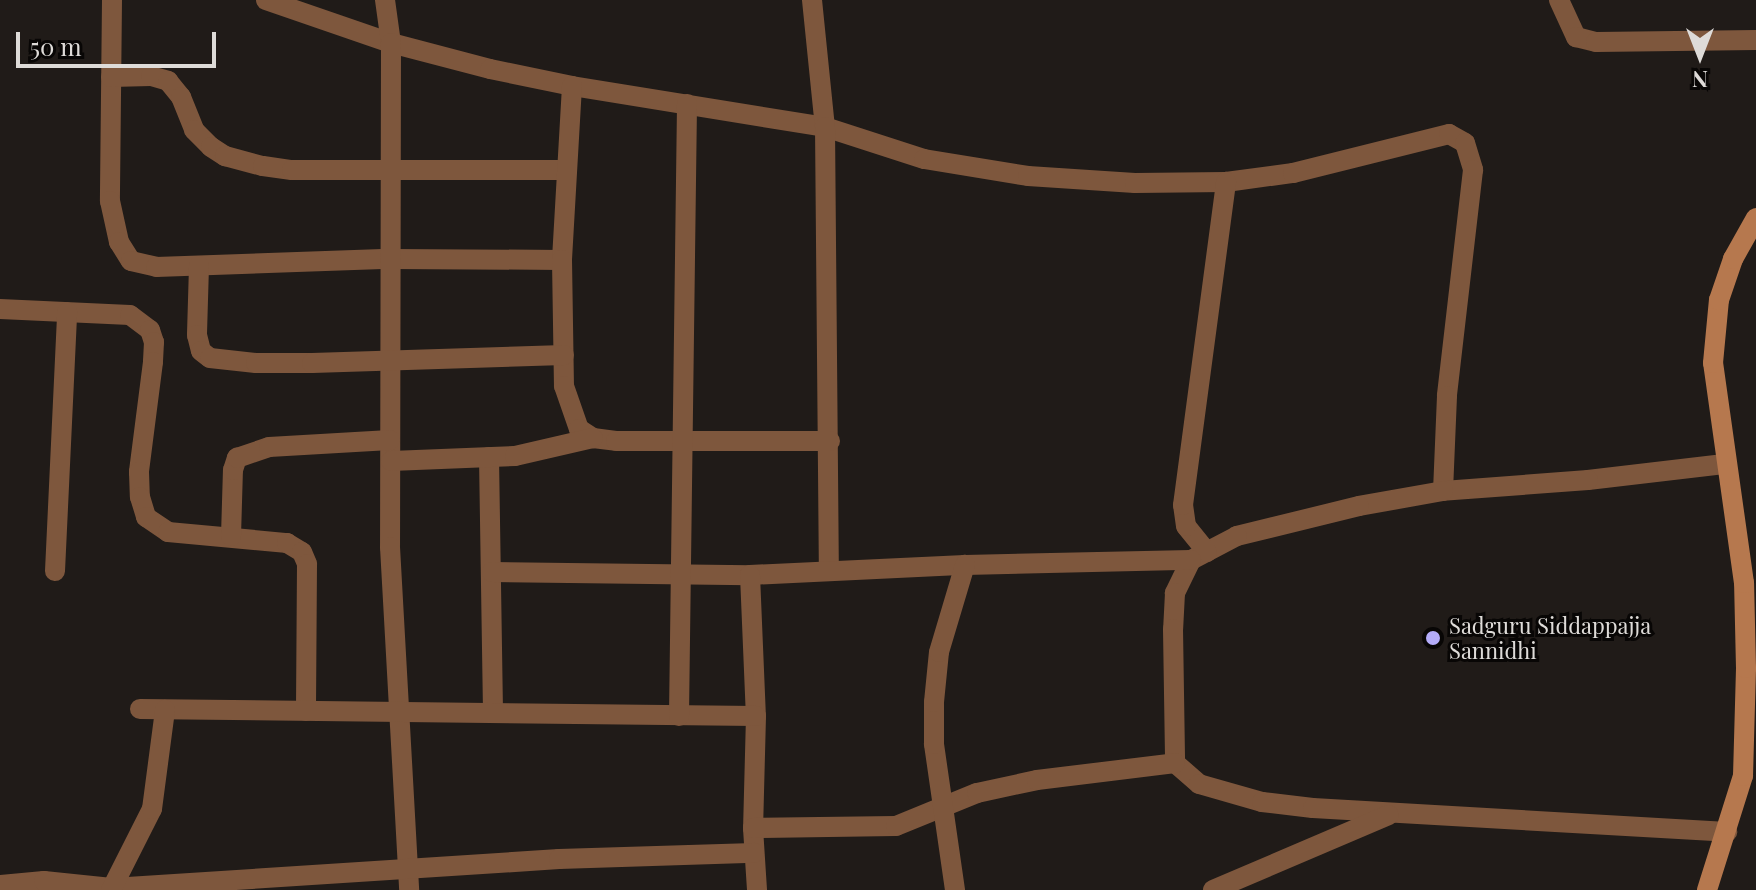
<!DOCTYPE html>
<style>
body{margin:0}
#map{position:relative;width:1756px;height:890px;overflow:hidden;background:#201b18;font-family:"Playfair Display",serif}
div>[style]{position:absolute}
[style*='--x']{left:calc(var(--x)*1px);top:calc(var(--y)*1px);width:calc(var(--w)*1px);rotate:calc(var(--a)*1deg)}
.street>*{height:20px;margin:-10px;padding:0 10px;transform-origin:10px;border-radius:10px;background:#7e573d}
.secondary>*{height:20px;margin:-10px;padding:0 10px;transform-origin:10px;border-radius:10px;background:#b6784e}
.dots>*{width:22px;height:22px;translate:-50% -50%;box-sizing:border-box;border:4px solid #080605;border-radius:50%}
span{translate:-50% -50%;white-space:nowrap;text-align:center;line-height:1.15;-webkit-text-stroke:6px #080605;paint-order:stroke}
.poi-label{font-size:22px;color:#dedbd8}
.left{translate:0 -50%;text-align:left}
.north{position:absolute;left:1660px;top:16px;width:80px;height:80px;-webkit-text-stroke:6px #080605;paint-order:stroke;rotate:180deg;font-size:22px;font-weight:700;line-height:32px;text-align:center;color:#dedbd8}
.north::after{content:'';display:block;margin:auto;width:28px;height:36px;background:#dedbd8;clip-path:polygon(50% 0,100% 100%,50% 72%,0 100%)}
.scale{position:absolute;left:16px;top:32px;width:200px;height:36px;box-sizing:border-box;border:4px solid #dedbd8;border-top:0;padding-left:10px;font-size:24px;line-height:28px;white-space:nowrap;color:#dedbd8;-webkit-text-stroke:6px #080605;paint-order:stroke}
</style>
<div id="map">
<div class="street">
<div style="--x:112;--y:0;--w:201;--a:90.6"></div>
<div style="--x:110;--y:201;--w:42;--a:77.6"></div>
<div style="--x:119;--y:242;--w:22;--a:58"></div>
<div style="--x:131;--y:261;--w:26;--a:13"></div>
<div style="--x:156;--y:267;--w:234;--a:-2"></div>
<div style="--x:390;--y:259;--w:172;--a:0.3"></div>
<div style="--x:266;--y:0;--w:132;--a:19"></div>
<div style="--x:391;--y:43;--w:102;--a:14.7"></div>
<div style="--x:490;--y:69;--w:84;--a:11.7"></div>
<div style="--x:572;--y:86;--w:256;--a:9.2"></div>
<div style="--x:825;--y:127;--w:104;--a:17.9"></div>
<div style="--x:924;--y:159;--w:105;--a:9.3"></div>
<div style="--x:1028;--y:176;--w:107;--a:3.7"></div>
<div style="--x:1135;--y:183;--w:91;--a:-0.6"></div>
<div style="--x:1226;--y:182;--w:68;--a:-7.7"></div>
<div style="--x:1293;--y:173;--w:161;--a:-14"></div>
<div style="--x:1449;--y:134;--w:18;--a:29"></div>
<div style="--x:1465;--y:143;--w:28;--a:73"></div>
<div style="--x:1473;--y:170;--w:227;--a:96.6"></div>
<div style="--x:1447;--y:396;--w:95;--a:92.4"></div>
<div style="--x:385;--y:0;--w:43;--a:82.1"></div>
<div style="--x:391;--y:43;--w:504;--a:90.11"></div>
<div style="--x:390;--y:547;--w:344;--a:86.8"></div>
<div style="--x:812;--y:0;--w:128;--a:84.2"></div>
<div style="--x:825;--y:127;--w:444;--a:89.5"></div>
<div style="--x:1559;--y:0;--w:41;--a:65.3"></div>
<div style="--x:1576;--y:37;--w:21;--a:14"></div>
<div style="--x:1596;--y:42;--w:160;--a:-0.7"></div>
<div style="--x:111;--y:77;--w:40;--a:-1.4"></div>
<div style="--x:151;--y:76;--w:18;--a:16"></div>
<div style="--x:168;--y:81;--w:21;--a:51"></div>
<div style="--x:181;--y:97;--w:35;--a:68"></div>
<div style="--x:194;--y:130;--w:24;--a:45"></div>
<div style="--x:211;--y:147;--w:17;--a:33"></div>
<div style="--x:225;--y:156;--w:39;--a:15"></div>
<div style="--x:263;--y:166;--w:29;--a:8"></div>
<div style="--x:292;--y:170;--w:275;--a:0"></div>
<div style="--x:572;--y:86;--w:174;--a:93.3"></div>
<div style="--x:562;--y:260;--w:126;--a:89.1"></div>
<div style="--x:564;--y:386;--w:46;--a:70.8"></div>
<div style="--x:579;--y:429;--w:17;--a:33"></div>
<div style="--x:593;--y:438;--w:23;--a:7"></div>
<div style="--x:616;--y:441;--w:214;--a:0"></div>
<div style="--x:199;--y:266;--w:69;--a:91.7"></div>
<div style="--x:197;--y:335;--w:16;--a:76"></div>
<div style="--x:201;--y:351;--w:11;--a:38"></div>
<div style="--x:210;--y:358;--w:46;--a:6.2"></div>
<div style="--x:256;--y:363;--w:56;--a:0"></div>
<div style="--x:312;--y:363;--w:252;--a:-1.8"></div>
<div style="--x:0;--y:309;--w:130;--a:2.6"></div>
<div style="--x:130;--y:315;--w:25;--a:37"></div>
<div style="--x:150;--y:330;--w:13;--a:72"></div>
<div style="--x:154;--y:342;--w:20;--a:93"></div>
<div style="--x:153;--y:362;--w:111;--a:97.3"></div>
<div style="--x:139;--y:472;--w:25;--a:88"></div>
<div style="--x:140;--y:497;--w:21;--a:73"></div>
<div style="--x:146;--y:517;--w:27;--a:34"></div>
<div style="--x:168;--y:532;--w:120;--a:5.3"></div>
<div style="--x:287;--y:543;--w:17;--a:31"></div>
<div style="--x:302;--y:552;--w:13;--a:67"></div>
<div style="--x:307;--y:564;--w:147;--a:90.4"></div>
<div style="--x:489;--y:457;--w:256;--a:89.1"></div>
<div style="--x:391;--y:461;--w:124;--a:-2.3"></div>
<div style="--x:515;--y:456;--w:80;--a:-13"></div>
<div style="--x:1724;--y:464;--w:137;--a:173.3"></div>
<div style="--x:1588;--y:480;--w:145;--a:175.7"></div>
<div style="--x:1443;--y:491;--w:85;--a:169.9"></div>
<div style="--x:1359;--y:506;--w:126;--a:166.2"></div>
<div style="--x:1237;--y:536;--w:52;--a:152.4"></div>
<div style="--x:1191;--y:560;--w:37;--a:116"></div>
<div style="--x:1175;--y:593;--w:36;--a:93"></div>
<div style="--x:1173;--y:629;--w:134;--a:89.1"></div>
<div style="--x:1175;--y:763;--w:32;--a:41"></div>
<div style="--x:1199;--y:784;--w:66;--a:15.9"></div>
<div style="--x:1262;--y:802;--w:51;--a:6.7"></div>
<div style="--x:1313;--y:808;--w:415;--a:3.3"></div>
<div style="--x:231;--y:536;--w:66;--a:-88.3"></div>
<div style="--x:233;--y:470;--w:13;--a:-72"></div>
<div style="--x:237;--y:458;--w:34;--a:-19"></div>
<div style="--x:269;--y:447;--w:121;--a:-3.3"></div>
<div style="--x:1207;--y:552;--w:33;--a:-129"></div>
<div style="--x:1186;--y:526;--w:21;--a:-98"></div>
<div style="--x:1183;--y:505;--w:326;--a:-82.4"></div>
<div style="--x:55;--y:571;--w:259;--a:-87.3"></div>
<div style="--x:492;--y:572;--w:258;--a:0.7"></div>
<div style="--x:750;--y:575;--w:215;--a:-2.7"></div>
<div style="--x:965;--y:565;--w:226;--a:-1.3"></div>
<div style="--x:750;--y:575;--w:141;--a:87.6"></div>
<div style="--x:756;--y:716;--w:112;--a:91.5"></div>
<div style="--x:753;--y:828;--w:62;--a:86.3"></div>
<div style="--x:140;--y:709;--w:616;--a:0.65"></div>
<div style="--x:679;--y:716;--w:612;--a:-89.25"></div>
<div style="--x:753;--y:828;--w:143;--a:-0.8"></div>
<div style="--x:896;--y:826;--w:87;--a:-22.2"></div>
<div style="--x:977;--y:793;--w:61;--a:-12.2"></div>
<div style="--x:1037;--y:780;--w:139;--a:-7"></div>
<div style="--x:0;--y:885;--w:44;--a:-5.2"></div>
<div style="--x:44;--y:881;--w:68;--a:5.9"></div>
<div style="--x:112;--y:888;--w:448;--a:-3.7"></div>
<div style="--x:559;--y:859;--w:195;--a:-1.8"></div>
<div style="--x:111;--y:890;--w:91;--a:-63.2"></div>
<div style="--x:152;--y:809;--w:100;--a:-82.5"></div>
<div style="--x:955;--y:890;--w:148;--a:-98.2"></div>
<div style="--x:934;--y:744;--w:42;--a:-90"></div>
<div style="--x:934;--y:702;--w:50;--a:-84.3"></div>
<div style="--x:939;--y:652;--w:91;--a:-73.4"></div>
<div style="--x:1213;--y:890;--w:191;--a:-23.1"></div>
</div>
<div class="secondary">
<div style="--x:1707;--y:890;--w:120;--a:-72.5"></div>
<div style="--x:1743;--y:776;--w:108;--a:-88.4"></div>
<div style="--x:1746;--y:668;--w:85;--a:-91.3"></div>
<div style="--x:1744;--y:583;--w:222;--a:-98"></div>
<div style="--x:1713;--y:363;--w:63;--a:-84.6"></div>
<div style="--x:1719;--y:300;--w:43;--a:-71.1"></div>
<div style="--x:1733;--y:259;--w:47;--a:-60.7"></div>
</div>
<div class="dots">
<div style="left:1433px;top:638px;background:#b4acf9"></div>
</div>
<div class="poi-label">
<span class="left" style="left:1449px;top:638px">Sadguru Siddappajja<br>Sannidhi</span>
</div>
<div class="north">N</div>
<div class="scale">50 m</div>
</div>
